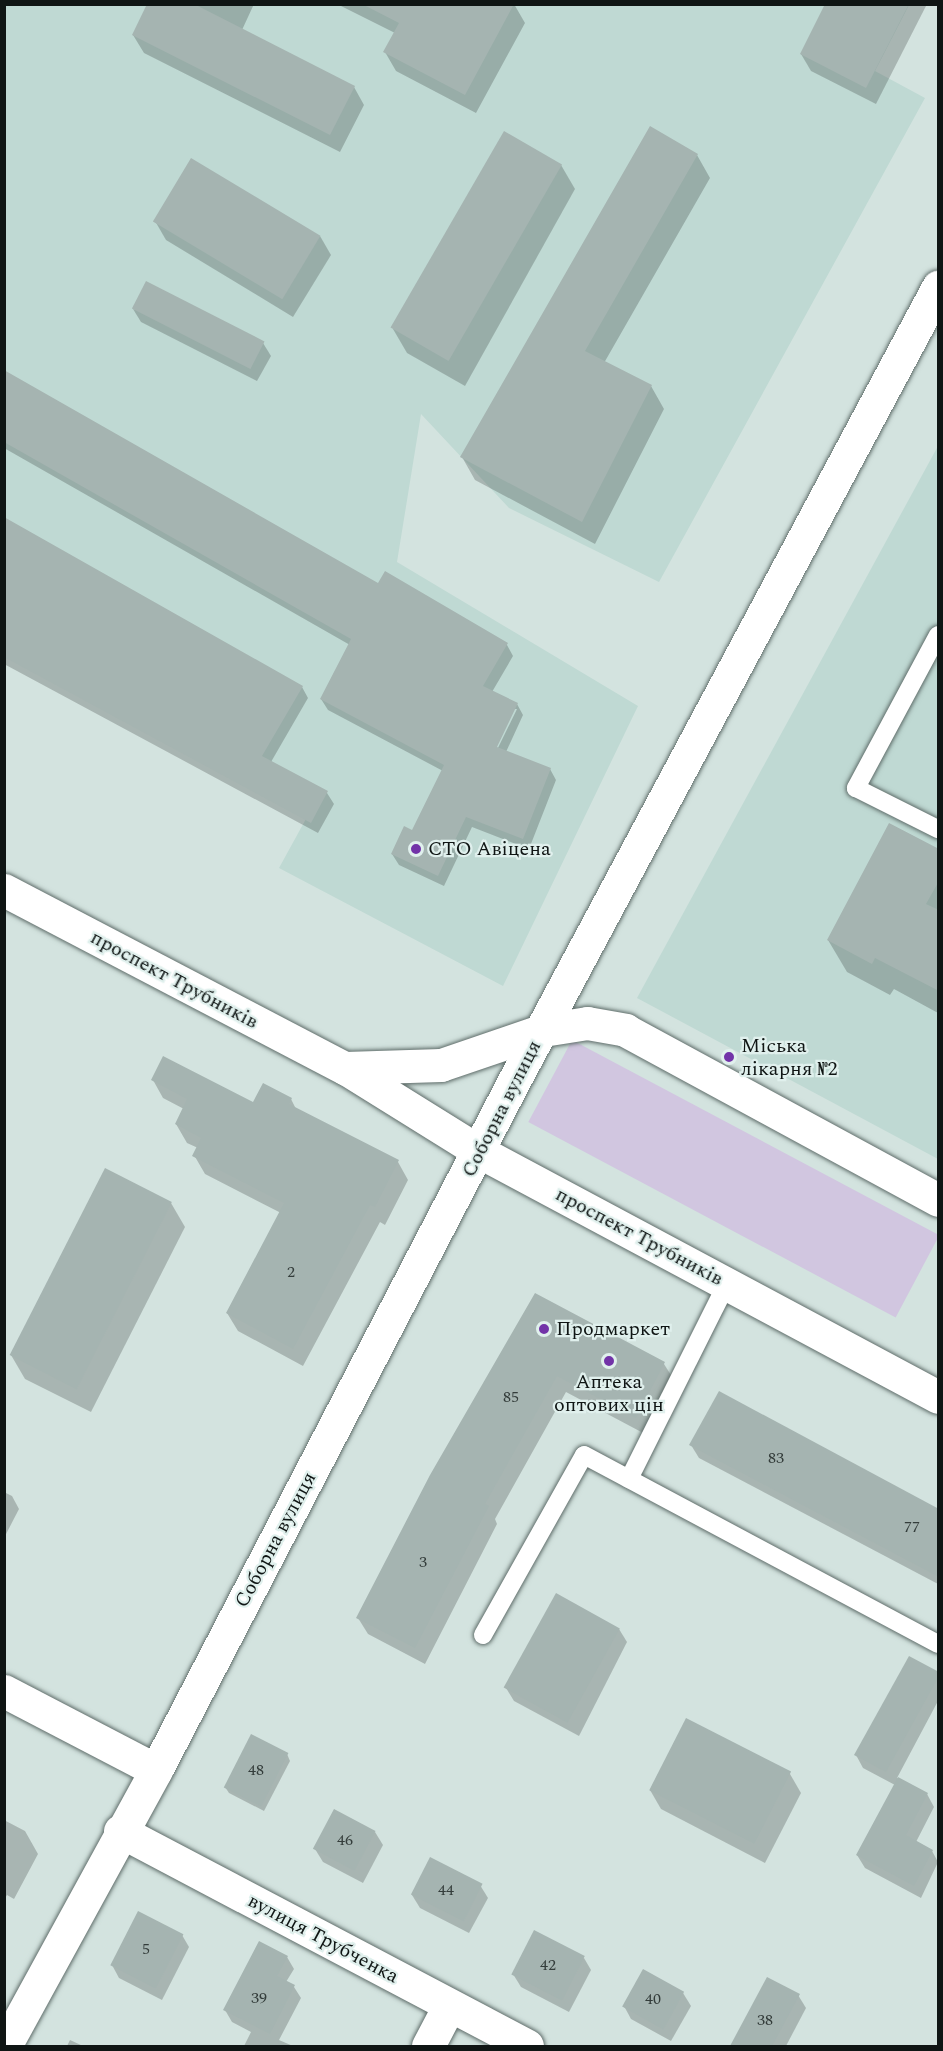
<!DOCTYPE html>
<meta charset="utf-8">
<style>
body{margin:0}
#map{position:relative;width:943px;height:2051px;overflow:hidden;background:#d3e3df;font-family:Spectral,serif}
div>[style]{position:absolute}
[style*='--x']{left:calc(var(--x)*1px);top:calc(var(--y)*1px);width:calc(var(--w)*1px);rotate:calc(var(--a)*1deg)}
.built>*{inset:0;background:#bfd9d3}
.green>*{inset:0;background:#d1c6e0;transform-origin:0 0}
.shadow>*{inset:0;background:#0003}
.building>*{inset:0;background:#a5b4b1;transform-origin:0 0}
.roads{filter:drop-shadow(0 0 2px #5f6d6a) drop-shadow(0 0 2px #5f6d6a)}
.lane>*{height:18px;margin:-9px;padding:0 9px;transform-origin:9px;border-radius:9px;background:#fff}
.street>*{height:33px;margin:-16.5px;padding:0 16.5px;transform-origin:16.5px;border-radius:16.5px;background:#fff}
.secondary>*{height:33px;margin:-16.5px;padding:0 16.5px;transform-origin:16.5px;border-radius:16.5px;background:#fff}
.dots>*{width:16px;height:16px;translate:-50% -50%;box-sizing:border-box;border:3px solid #e0f0ed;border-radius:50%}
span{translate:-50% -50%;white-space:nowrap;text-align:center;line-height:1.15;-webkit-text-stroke:4.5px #e0f0ed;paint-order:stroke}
.number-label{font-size:16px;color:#343d3b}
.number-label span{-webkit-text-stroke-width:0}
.poi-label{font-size:20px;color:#0f1514}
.left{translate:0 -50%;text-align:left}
.street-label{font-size:20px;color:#0f1514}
.frame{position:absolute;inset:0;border:6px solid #0f1514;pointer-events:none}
</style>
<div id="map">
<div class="built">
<div style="clip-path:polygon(4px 5px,909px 5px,875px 71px,925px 98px,659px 582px,509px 508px,421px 414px,397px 562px,638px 706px,503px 986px,279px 868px,307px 817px,5px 655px)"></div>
<div style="clip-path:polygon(938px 446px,938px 1159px,637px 998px)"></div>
</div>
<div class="green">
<div style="left:572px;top:1040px;width:416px;height:93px;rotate:28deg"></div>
</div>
<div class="shadow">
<div style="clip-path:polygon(149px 4px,254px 4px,242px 30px,354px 87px,364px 105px,340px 152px,144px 53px,133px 35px)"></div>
<div style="clip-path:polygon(337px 4px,514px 4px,525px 23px,476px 113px,396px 71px,385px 52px,395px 33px)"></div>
<div style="clip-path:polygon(827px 4px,927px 4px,876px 104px,811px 71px,801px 54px)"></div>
<div style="clip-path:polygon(651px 128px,697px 155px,710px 178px,604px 363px,651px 386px,664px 409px,595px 544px,475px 480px,462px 457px)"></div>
<div style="clip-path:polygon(505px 133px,561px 165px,575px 189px,465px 386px,407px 353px,393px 329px)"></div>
<div style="clip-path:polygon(155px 221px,320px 236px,331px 255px,293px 317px,166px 240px)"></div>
<div style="clip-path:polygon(133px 309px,263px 343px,271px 356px,257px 381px,141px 322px)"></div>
<div style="clip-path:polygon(evenodd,4px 372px,379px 585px,507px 645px,513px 656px,492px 692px,517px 704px,523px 715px,506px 752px,550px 769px,556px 780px,529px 849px,472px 827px,444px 886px,399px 865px,392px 854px,412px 832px,443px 771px,328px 710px,321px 699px,350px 645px,4px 448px,4px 372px,514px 709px,517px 709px,495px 754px,492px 753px,514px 709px)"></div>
<div style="clip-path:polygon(4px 518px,302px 687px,308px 698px,271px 762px,327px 793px,334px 804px,318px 833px,4px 664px)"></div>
<div style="clip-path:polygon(938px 850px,938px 1013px,894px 989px,890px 995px,847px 972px,828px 940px)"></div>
<div style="clip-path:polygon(153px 1080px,254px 1104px,291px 1099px,296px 1109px,398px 1162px,408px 1180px,385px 1225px,380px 1222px,303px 1366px,238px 1331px,227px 1313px,281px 1213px,205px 1174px,194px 1155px,198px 1148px,187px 1143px,176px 1124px,184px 1109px,163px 1098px)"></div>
<div style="clip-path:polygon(171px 1203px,185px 1227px,91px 1412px,25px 1379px,11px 1355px)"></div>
<div style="clip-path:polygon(536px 1295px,664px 1364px,674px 1380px,645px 1434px,566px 1392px,495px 1519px,497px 1524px,425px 1664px,368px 1634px,358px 1618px)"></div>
<div style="clip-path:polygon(691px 1445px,938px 1510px,938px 1584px,699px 1458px)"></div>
<div style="clip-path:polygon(4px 1492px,12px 1496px,19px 1509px,4px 1538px)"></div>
<div style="clip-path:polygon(556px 1595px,619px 1629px,627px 1642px,579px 1736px,514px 1701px,506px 1688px)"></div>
<div style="clip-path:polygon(938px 1673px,938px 1701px,897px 1778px,927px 1794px,934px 1807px,916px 1842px,932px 1851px,938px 1862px,921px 1898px,865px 1868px,857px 1855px,895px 1785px,863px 1768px,856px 1755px)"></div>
<div style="clip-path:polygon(686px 1720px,790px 1774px,801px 1793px,765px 1863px,661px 1809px,650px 1790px)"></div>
<div style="clip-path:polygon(287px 1754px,290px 1761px,264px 1811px,229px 1793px,225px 1787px)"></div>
<div style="clip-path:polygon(4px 1820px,25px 1831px,38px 1854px,14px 1899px,7px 1895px,4px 1900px)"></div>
<div style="clip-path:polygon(375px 1832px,383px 1845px,363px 1883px,323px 1862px,315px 1849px)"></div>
<div style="clip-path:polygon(480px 1885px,488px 1898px,469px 1933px,420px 1908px,412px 1895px)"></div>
<div style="clip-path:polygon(182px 1935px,189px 1947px,162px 2000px,119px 1978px,112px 1965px)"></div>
<div style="clip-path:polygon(287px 1957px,294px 1969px,286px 1982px,294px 1987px,301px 1998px,279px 2040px,293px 2046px,244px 2046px,251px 2032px,232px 2022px,225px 2010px)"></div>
<div style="clip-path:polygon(584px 1958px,591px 1970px,569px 2012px,521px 1987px,513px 1974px)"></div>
<div style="clip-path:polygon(683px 1993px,691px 2006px,671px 2041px,631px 2019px,624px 2006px)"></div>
<div style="clip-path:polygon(798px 1995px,806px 2008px,786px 2046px,733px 2046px)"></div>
<div style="clip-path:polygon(70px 2040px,83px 2046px,67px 2046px)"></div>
</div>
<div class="building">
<div style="clip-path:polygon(147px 4px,194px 4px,355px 86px,330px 135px,132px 35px)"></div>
<div style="clip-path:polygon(362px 4px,514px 4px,465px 95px,383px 52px,399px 23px)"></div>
<div style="clip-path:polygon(825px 4px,909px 4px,866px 88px,800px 54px)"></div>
<div style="clip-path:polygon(650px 126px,698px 154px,585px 351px,652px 385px,582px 522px,460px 457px)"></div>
<div style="left:504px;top:131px;width:67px;height:227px;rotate:30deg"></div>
<div style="left:191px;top:158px;width:151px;height:74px;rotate:31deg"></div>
<div style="left:146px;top:281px;width:133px;height:31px;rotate:27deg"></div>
<div style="clip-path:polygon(4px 370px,378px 583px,385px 571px,508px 643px,483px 686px,518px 703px,497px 747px,551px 768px,523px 839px,466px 817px,438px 876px,391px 854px,404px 826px,412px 830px,444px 765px,320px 699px,351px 639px,4px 442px)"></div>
<div style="clip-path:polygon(4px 517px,303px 686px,262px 756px,328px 791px,311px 823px,4px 657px)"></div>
<div style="clip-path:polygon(889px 823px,939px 849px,939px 881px,926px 904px,939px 910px,939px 991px,875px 958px,872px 964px,827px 940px)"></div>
<div style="clip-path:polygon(163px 1056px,253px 1102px,263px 1083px,292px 1098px,289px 1104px,399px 1160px,375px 1207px,370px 1205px,293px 1349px,226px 1313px,284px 1203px,192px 1156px,201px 1138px,175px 1124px,187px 1099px,151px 1080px)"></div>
<div style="left:105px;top:1168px;width:75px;height:210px;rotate:27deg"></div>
<div style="clip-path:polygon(535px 1293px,665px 1362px,636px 1418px,557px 1376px,485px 1504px,489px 1506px,415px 1648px,356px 1618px,430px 1475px)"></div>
<div style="clip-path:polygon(719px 1391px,939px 1509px,939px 1577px,689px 1445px)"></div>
<div style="left:556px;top:1593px;width:73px;height:108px;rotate:29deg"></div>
<div style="clip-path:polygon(909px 1656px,939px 1672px,939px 1676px,886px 1772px,854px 1755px)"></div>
<div style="left:686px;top:1718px;width:118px;height:81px;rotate:27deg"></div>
<div style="left:251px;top:1734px;width:42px;height:60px;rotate:27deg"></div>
<div style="clip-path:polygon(898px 1777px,928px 1793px,906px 1835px,933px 1850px,914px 1886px,856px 1855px)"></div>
<div style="left:334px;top:1809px;width:47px;height:45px;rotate:28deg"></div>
<div style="left:430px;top:1857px;width:59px;height:42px;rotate:27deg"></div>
<div style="left:138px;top:1911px;width:51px;height:61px;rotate:27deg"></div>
<div style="left:534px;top:1930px;width:57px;height:50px;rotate:27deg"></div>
<div style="clip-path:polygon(259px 1941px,288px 1956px,277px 1976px,295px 1985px,270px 2034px,223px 2010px)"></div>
<div style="left:643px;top:1969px;width:47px;height:43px;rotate:29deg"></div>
<div style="clip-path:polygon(767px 1977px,800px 1994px,772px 2046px,730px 2046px)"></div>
</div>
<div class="roads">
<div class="lane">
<div style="--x:938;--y:635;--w:174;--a:118.2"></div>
<div style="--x:856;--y:788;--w:92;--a:26.6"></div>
<div style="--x:629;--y:1479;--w:219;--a:-63.4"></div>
<div style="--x:483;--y:1635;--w:206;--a:-60.7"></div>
<div style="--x:584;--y:1455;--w:401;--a:28.1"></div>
</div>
<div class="street">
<div style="--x:4;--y:1691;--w:171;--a:27.5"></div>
<div style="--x:120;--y:1831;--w:460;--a:27.8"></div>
<div style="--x:5;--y:2046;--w:315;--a:-61.3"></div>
<div style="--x:156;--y:1770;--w:781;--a:-62.55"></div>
<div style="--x:516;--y:1077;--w:896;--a:-61.89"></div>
<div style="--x:428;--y:2046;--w:45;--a:-62.3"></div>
</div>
<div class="secondary">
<div style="--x:4;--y:890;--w:385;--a:27.6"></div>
<div style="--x:345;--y:1068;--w:159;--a:31.9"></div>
<div style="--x:480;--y:1152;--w:519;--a:28.14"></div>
<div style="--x:345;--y:1068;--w:96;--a:-1.8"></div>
<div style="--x:441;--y:1065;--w:108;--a:-18.9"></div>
<div style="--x:543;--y:1030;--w:45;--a:-9"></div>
<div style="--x:587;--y:1023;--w:39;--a:10"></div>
<div style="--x:625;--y:1030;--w:356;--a:28.5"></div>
</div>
</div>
<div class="dots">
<div style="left:416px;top:849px;background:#7233a8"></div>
<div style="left:729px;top:1057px;background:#7233a8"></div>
<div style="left:544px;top:1329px;background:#7233a8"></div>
<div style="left:609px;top:1361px;background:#7233a8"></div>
</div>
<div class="number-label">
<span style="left:291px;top:1272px">2</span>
<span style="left:511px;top:1397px">85</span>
<span style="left:776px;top:1458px">83</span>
<span style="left:912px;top:1527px">77</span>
<span style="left:423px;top:1562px">3</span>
<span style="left:256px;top:1770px">48</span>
<span style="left:345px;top:1840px">46</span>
<span style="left:446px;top:1890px">44</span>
<span style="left:146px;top:1949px">5</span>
<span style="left:548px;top:1965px">42</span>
<span style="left:259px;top:1998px">39</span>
<span style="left:653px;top:1999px">40</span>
<span style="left:765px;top:2020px">38</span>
</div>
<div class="poi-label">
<span class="left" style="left:428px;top:849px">СТО Авіцена</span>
<span class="left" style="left:741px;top:1058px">Міська<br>лікарня №2</span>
<span class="left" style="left:556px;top:1329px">Продмаркет</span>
<span style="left:609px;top:1394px">Аптека<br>оптових цін</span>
</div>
<div class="street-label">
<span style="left:174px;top:980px;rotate:28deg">проспект Трубників</span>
<span style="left:502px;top:1109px;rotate:-63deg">Соборна вулиця</span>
<span style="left:639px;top:1237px;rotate:28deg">проспект Трубників</span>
<span style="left:276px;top:1540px;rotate:-62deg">Соборна вулиця</span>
<span style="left:323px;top:1939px;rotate:28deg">вулиця Трубченка</span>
</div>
<div class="frame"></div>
</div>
